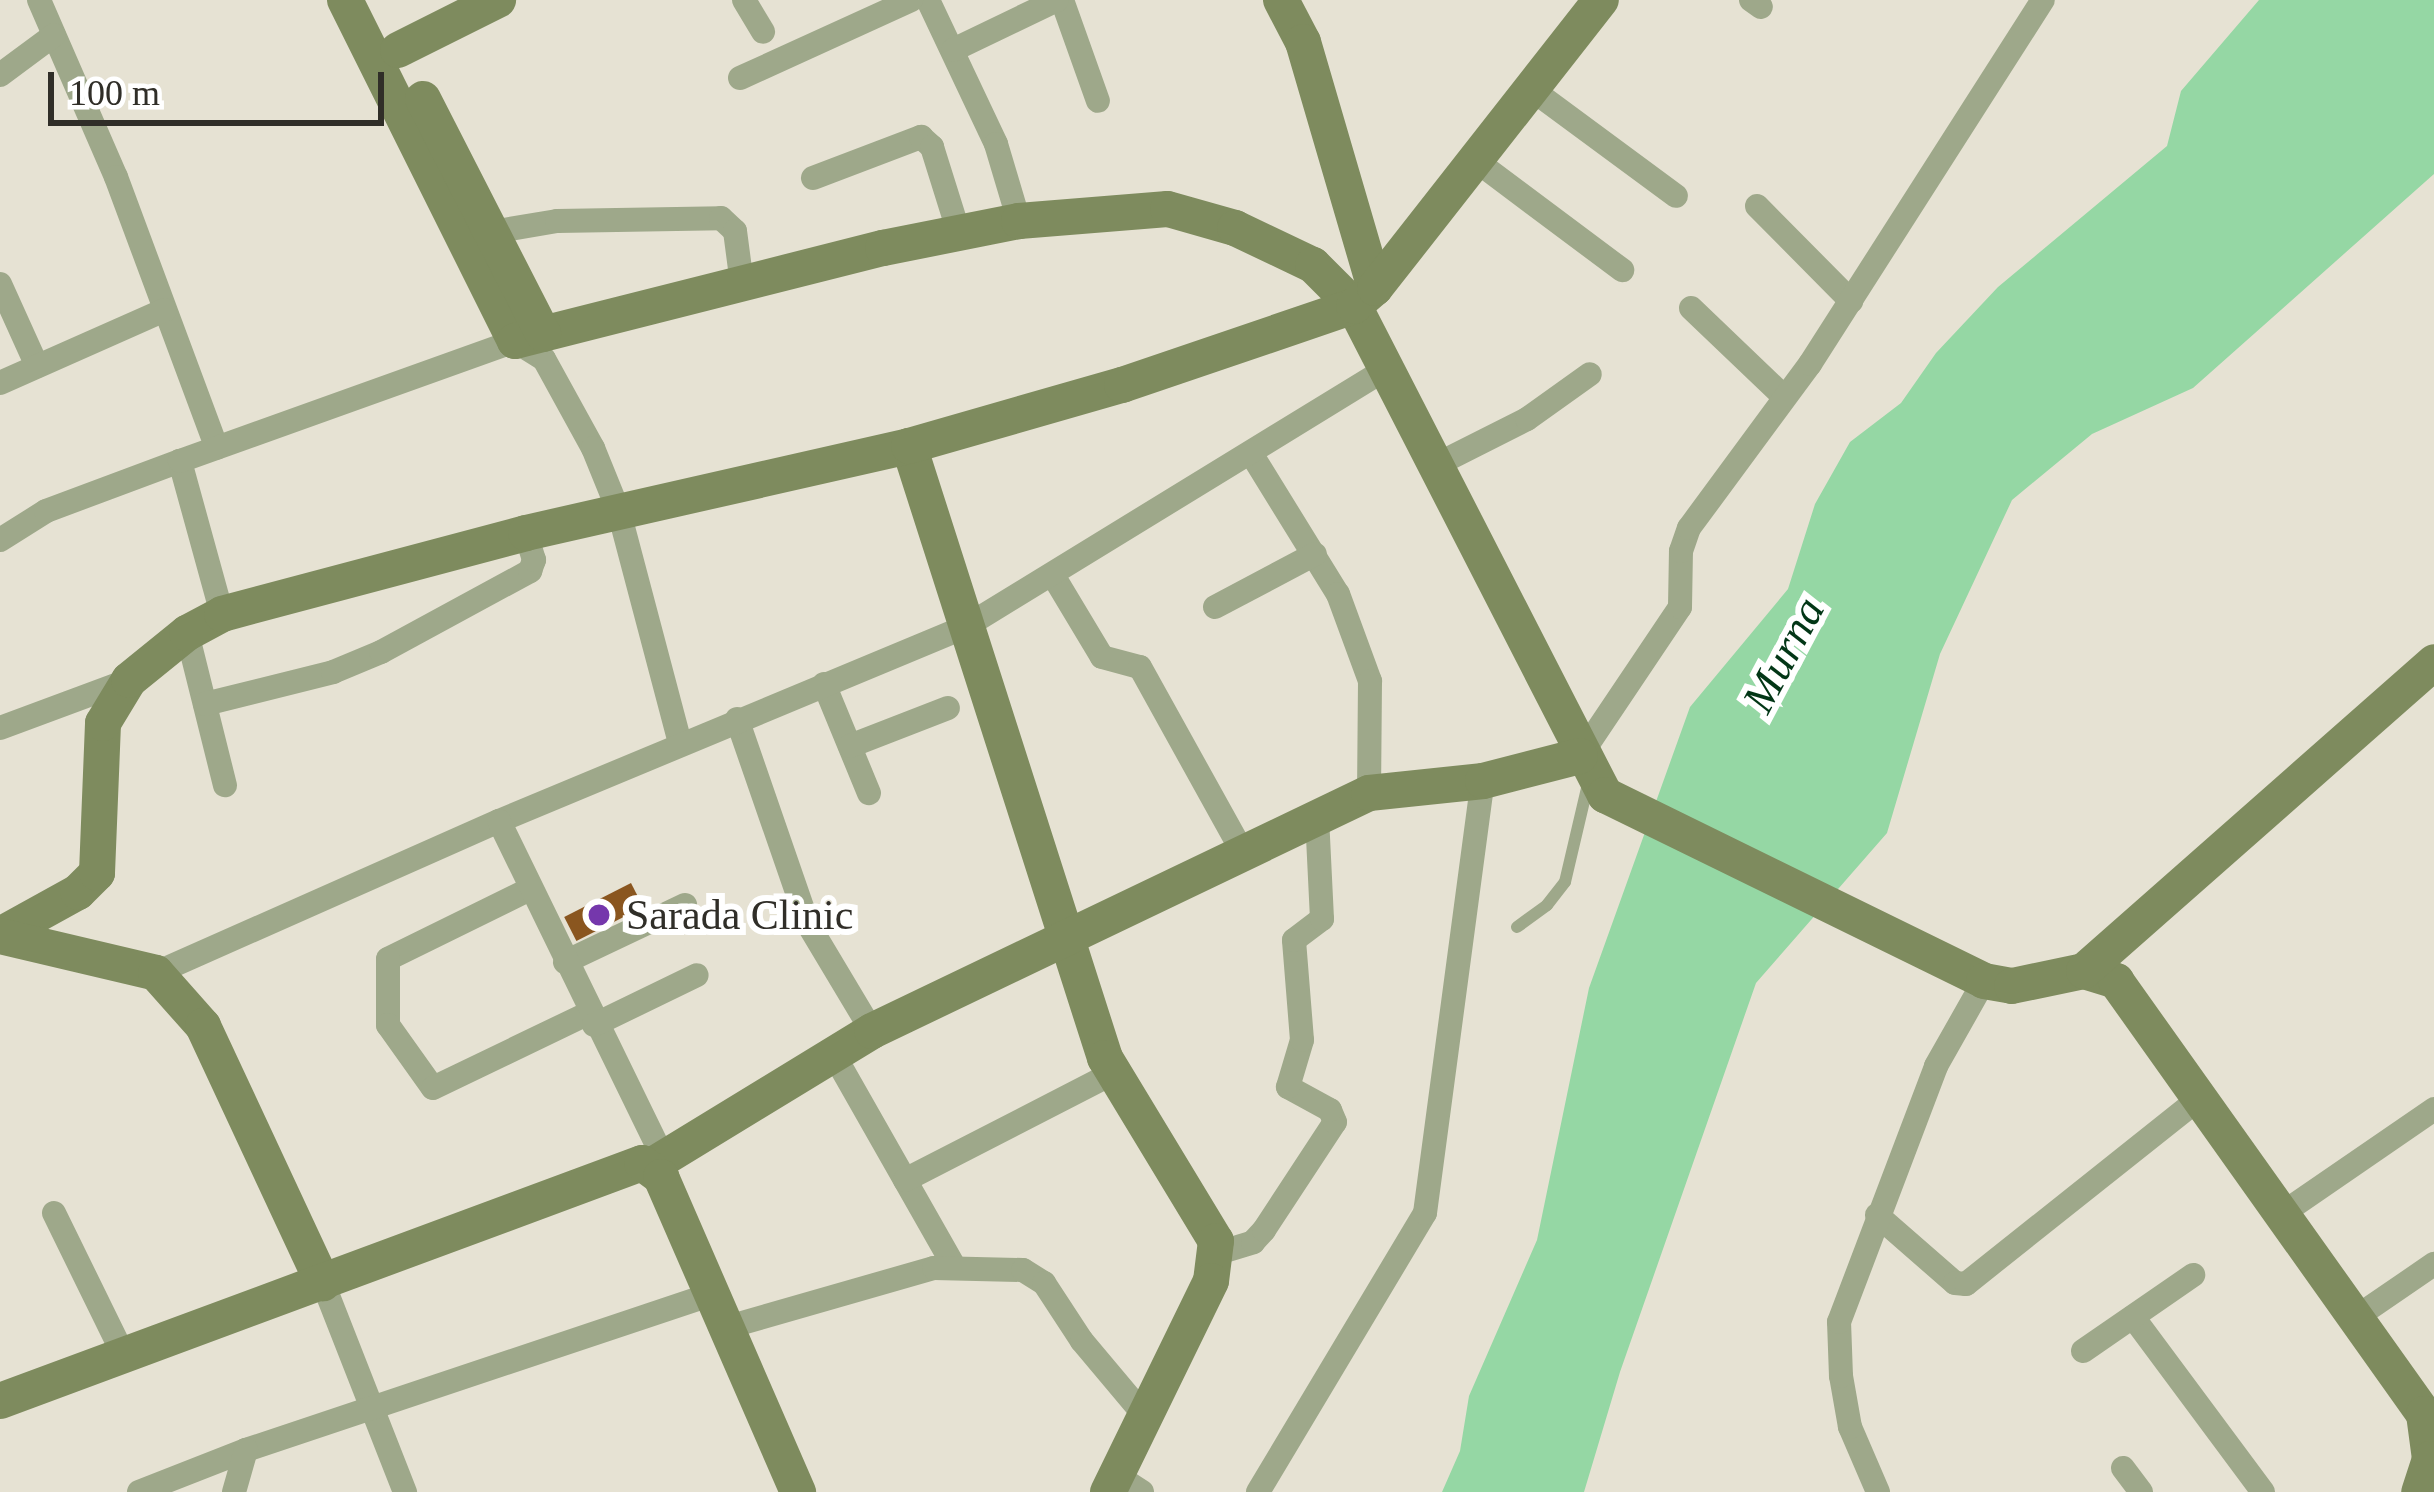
<!DOCTYPE html>
<style>
body{margin:0}
#map{position:relative;width:2434px;height:1492px;overflow:hidden;background:#e6e2d3;font-family:Georgia,serif}
div>[style]{position:absolute}
[style*='--x']{left:calc(var(--x)*1px);top:calc(var(--y)*1px);width:calc(var(--w)*1px);rotate:calc(var(--a)*1deg)}
.water>*{inset:0;background:#95d7a4}
.building>*{inset:0;background:#8a561f;transform-origin:0 0}
.lane>*{height:12px;margin:-6px;padding:0 6px;transform-origin:6px;border-radius:6px;background:#9ea88a}
.street>*{height:24px;margin:-12px;padding:0 12px;transform-origin:12px;border-radius:12px;background:#9ea88a}
.secondary>*{height:36px;margin:-18px;padding:0 18px;transform-origin:18px;border-radius:18px;background:#7e8b5e}
.dots>*{width:33px;height:33px;translate:-50% -50%;box-sizing:border-box;border:6px solid #fff;border-radius:50%}
span{translate:-50% -50%;white-space:nowrap;text-align:center;line-height:1.15;-webkit-text-stroke:12px #fff;paint-order:stroke}
.poi-label{font-size:42px;color:#302e28}
.left{translate:0 -50%;text-align:left}
.water-label{font-size:45px;color:#023616;font-style:italic}
.scale{position:absolute;left:48px;top:72px;width:336px;height:54px;box-sizing:border-box;border:6px solid #302e28;border-top:0;padding-left:15px;font-size:36px;line-height:42px;white-space:nowrap;color:#302e28;-webkit-text-stroke:9px #fff;paint-order:stroke}
</style>
<div id="map">
<div class="water">
<div style="clip-path:polygon(2259px 0,2434px 0,2434px 174px,2193px 388px,2092px 434px,2012px 500px,1940px 654px,1887px 833px,1756px 983px,1620px 1372px,1584px 1492px,1442px 1492px,1460px 1451px,1469px 1396px,1537px 1240px,1589px 988px,1690px 707px,1788px 589px,1815px 504px,1850px 442px,1901px 403px,1936px 353px,1998px 287px,2167px 146px,2181px 91px)"></div>
</div>
<div class="building">
<div style="left:631px;top:883px;width:27px;height:75px;rotate:63deg"></div>
</div>
<div class="lane">
<div style="--x:1517;--y:927;--w:37;--a:-36"></div>
<div style="--x:1547;--y:905;--w:29;--a:-52"></div>
<div style="--x:1565;--y:882;--w:105;--a:-76.8"></div>
</div>
<div class="street">
<div style="--x:39;--y:0;--w:193;--a:66.5"></div>
<div style="--x:116;--y:177;--w:289;--a:69.6"></div>
<div style="--x:744;--y:0;--w:37;--a:59"></div>
<div style="--x:928;--y:0;--w:159;--a:64.7"></div>
<div style="--x:996;--y:144;--w:80;--a:73.4"></div>
<div style="--x:1062;--y:0;--w:107;--a:70.4"></div>
<div style="--x:1751;--y:0;--w:12;--a:35"></div>
<div style="--x:953;--y:50;--w:115;--a:-25.7"></div>
<div style="--x:0;--y:75;--w:67;--a:-36.5"></div>
<div style="--x:740;--y:78;--w:188;--a:-24.5"></div>
<div style="--x:1531;--y:89;--w:180;--a:36.4"></div>
<div style="--x:1475;--y:160;--w:184;--a:36.8"></div>
<div style="--x:813;--y:178;--w:116;--a:-20.8"></div>
<div style="--x:921;--y:137;--w:15;--a:42"></div>
<div style="--x:932;--y:147;--w:90;--a:72.6"></div>
<div style="--x:1757;--y:206;--w:134;--a:45.3"></div>
<div style="--x:492;--y:232;--w:66;--a:-9.6"></div>
<div style="--x:557;--y:221;--w:164;--a:-1"></div>
<div style="--x:721;--y:218;--w:19;--a:43"></div>
<div style="--x:735;--y:231;--w:53;--a:82.5"></div>
<div style="--x:0;--y:284;--w:90;--a:65.7"></div>
<div style="--x:1691;--y:308;--w:129;--a:43.7"></div>
<div style="--x:0;--y:383;--w:180;--a:-23.9"></div>
<div style="--x:1252;--y:455;--w:163;--a:58.3"></div>
<div style="--x:1338;--y:594;--w:93;--a:69.8"></div>
<div style="--x:1370;--y:681;--w:112;--a:90.5"></div>
<div style="--x:1434;--y:466;--w:104;--a:-26.8"></div>
<div style="--x:1527;--y:419;--w:77;--a:-35.5"></div>
<div style="--x:0;--y:540;--w:54;--a:-32.2"></div>
<div style="--x:46;--y:511;--w:143;--a:-20.5"></div>
<div style="--x:1054;--y:577;--w:93;--a:59"></div>
<div style="--x:1102;--y:657;--w:39;--a:15"></div>
<div style="--x:1140;--y:667;--w:210;--a:61"></div>
<div style="--x:1215;--y:607;--w:113;--a:-27.9"></div>
<div style="--x:222;--y:614;--w:159;--a:-105.4"></div>
<div style="--x:180;--y:461;--w:356;--a:-19.7"></div>
<div style="--x:515;--y:341;--w:34;--a:32"></div>
<div style="--x:544;--y:359;--w:102;--a:61.2"></div>
<div style="--x:593;--y:448;--w:69;--a:67.9"></div>
<div style="--x:619;--y:512;--w:239;--a:75.2"></div>
<div style="--x:187;--y:633;--w:157;--a:76"></div>
<div style="--x:824;--y:684;--w:118;--a:67.6"></div>
<div style="--x:205;--y:704;--w:132;--a:-14"></div>
<div style="--x:333;--y:672;--w:52;--a:-22.6"></div>
<div style="--x:381;--y:652;--w:170;--a:-28.5"></div>
<div style="--x:530;--y:571;--w:12;--a:-70"></div>
<div style="--x:534;--y:560;--w:28;--a:-107"></div>
<div style="--x:737;--y:719;--w:217;--a:70.9"></div>
<div style="--x:808;--y:924;--w:125;--a:59.1"></div>
<div style="--x:0;--y:728;--w:138;--a:-20.4"></div>
<div style="--x:850;--y:746;--w:105;--a:-21.2"></div>
<div style="--x:1580;--y:756;--w:179;--a:-56.1"></div>
<div style="--x:1680;--y:607;--w:56;--a:-89"></div>
<div style="--x:1681;--y:551;--w:24;--a:-71"></div>
<div style="--x:1689;--y:528;--w:204;--a:-53.6"></div>
<div style="--x:1810;--y:364;--w:432;--a:-57.4"></div>
<div style="--x:499;--y:821;--w:505;--a:-22.6"></div>
<div style="--x:965;--y:627;--w:494;--a:-31.5"></div>
<div style="--x:530;--y:889;--w:158;--a:153.8"></div>
<div style="--x:388;--y:959;--w:66;--a:90"></div>
<div style="--x:388;--y:1025;--w:77;--a:54.5"></div>
<div style="--x:433;--y:1088;--w:173;--a:-25.7"></div>
<div style="--x:565;--y:962;--w:133;--a:-25.4"></div>
<div style="--x:156;--y:973;--w:375;--a:-23.9"></div>
<div style="--x:499;--y:821;--w:376;--a:64"></div>
<div style="--x:594;--y:1025;--w:114;--a:-25.9"></div>
<div style="--x:834;--y:1055;--w:243;--a:60.4"></div>
<div style="--x:905;--y:1180;--w:234;--a:-27.2"></div>
<div style="--x:54;--y:1213;--w:159;--a:63.9"></div>
<div style="--x:1877;--y:1215;--w:103;--a:41.1"></div>
<div style="--x:1955;--y:1283;--w:11;--a:5"></div>
<div style="--x:1966;--y:1284;--w:300;--a:-38.5"></div>
<div style="--x:2280;--y:1215;--w:187;--a:-34.5"></div>
<div style="--x:1218;--y:1253;--w:37;--a:-17"></div>
<div style="--x:1253;--y:1242;--w:16;--a:-47"></div>
<div style="--x:1264;--y:1230;--w:129;--a:-56.7"></div>
<div style="--x:1335;--y:1122;--w:13;--a:-113"></div>
<div style="--x:1330;--y:1110;--w:48;--a:-151.3"></div>
<div style="--x:1288;--y:1087;--w:49;--a:-73.4"></div>
<div style="--x:1302;--y:1040;--w:100;--a:-94.6"></div>
<div style="--x:1294;--y:940;--w:35;--a:-37"></div>
<div style="--x:1322;--y:919;--w:103;--a:-92.8"></div>
<div style="--x:323;--y:1283;--w:225;--a:68.6"></div>
<div style="--x:2133;--y:1317;--w:218;--a:53.4"></div>
<div style="--x:2355;--y:1318;--w:96;--a:-34.4"></div>
<div style="--x:728;--y:1327;--w:214;--a:-16"></div>
<div style="--x:934;--y:1268;--w:89;--a:1.3"></div>
<div style="--x:1023;--y:1270;--w:25;--a:32"></div>
<div style="--x:1044;--y:1283;--w:69;--a:56.8"></div>
<div style="--x:1082;--y:1341;--w:98;--a:50"></div>
<div style="--x:2083;--y:1351;--w:134;--a:-34.6"></div>
<div style="--x:2123;--y:1468;--w:30;--a:53"></div>
<div style="--x:1116;--y:1475;--w:31;--a:33"></div>
<div style="--x:139;--y:1492;--w:115;--a:-21.4"></div>
<div style="--x:246;--y:1450;--w:494;--a:-18.5"></div>
<div style="--x:234;--y:1492;--w:44;--a:-74.1"></div>
<div style="--x:1258;--y:1492;--w:325;--a:-59.1"></div>
<div style="--x:1425;--y:1213;--w:436;--a:-82.4"></div>
<div style="--x:1878;--y:1492;--w:71;--a:-113.3"></div>
<div style="--x:1850;--y:1427;--w:52;--a:-100"></div>
<div style="--x:1841;--y:1376;--w:54;--a:-92.1"></div>
<div style="--x:1839;--y:1322;--w:274;--a:-69.2"></div>
<div style="--x:1936;--y:1066;--w:98;--a:-60.5"></div>
</div>
<div class="secondary">
<div style="--x:345;--y:0;--w:381;--a:63.5"></div>
<div style="--x:515;--y:341;--w:380;--a:-14.2"></div>
<div style="--x:883;--y:248;--w:139;--a:-11.2"></div>
<div style="--x:1019;--y:221;--w:149;--a:-4.6"></div>
<div style="--x:1168;--y:209;--w:70;--a:15.8"></div>
<div style="--x:1235;--y:228;--w:86;--a:25.4"></div>
<div style="--x:1313;--y:265;--w:58;--a:45"></div>
<div style="--x:1354;--y:306;--w:550;--a:62.83"></div>
<div style="--x:1605;--y:795;--w:422;--a:26.1"></div>
<div style="--x:1984;--y:981;--w:28;--a:10"></div>
<div style="--x:2012;--y:986;--w:74;--a:-11.8"></div>
<div style="--x:2084;--y:971;--w:34;--a:17"></div>
<div style="--x:2116;--y:981;--w:531;--a:54.58"></div>
<div style="--x:2424;--y:1414;--w:45;--a:82.4"></div>
<div style="--x:2430;--y:1459;--w:35;--a:108"></div>
<div style="--x:1281;--y:0;--w:47;--a:62.4"></div>
<div style="--x:1303;--y:42;--w:256;--a:73.7"></div>
<div style="--x:398;--y:50;--w:112;--a:-26.6"></div>
<div style="--x:423;--y:99;--w:264;--a:62.9"></div>
<div style="--x:909;--y:446;--w:643;--a:72.24"></div>
<div style="--x:1105;--y:1058;--w:214;--a:58.8"></div>
<div style="--x:1216;--y:1241;--w:40;--a:97.1"></div>
<div style="--x:1211;--y:1281;--w:235;--a:116"></div>
<div style="--x:0;--y:935;--w:89;--a:-28.9"></div>
<div style="--x:78;--y:892;--w:27;--a:-45"></div>
<div style="--x:97;--y:873;--w:150;--a:-87.7"></div>
<div style="--x:103;--y:723;--w:50;--a:-58.8"></div>
<div style="--x:129;--y:680;--w:75;--a:-39"></div>
<div style="--x:187;--y:633;--w:40;--a:-28"></div>
<div style="--x:222;--y:614;--w:315;--a:-14.9"></div>
<div style="--x:526;--y:533;--w:393;--a:-12.8"></div>
<div style="--x:909;--y:446;--w:222;--a:-16"></div>
<div style="--x:1122;--y:385;--w:245;--a:-18.8"></div>
<div style="--x:1354;--y:306;--w:28;--a:-41"></div>
<div style="--x:1375;--y:288;--w:366;--a:-51.9"></div>
<div style="--x:0;--y:936;--w:160;--a:13.3"></div>
<div style="--x:156;--y:973;--w:71;--a:48.4"></div>
<div style="--x:203;--y:1026;--w:284;--a:65"></div>
<div style="--x:2084;--y:971;--w:467;--a:-41.4"></div>
<div style="--x:651;--y:1166;--w:259;--a:-31.4"></div>
<div style="--x:872;--y:1031;--w:551;--a:-25.59"></div>
<div style="--x:1369;--y:793;--w:115;--a:-6"></div>
<div style="--x:1483;--y:781;--w:100;--a:-14.5"></div>
<div style="--x:0;--y:1401;--w:685;--a:-20.34"></div>
<div style="--x:642;--y:1163;--w:24;--a:36"></div>
<div style="--x:661;--y:1177;--w:344;--a:66.5"></div>
</div>
<div class="dots">
<div style="left:599px;top:915px;background:#7537ac"></div>
</div>
<div class="poi-label">
<span class="left" style="left:626px;top:915px">Sarada Clinic</span>
</div>
<div class="water-label">
<span style="left:1784px;top:655px;rotate:-62deg">Murna</span>
</div>
<div class="scale">100 m</div>
</div>
